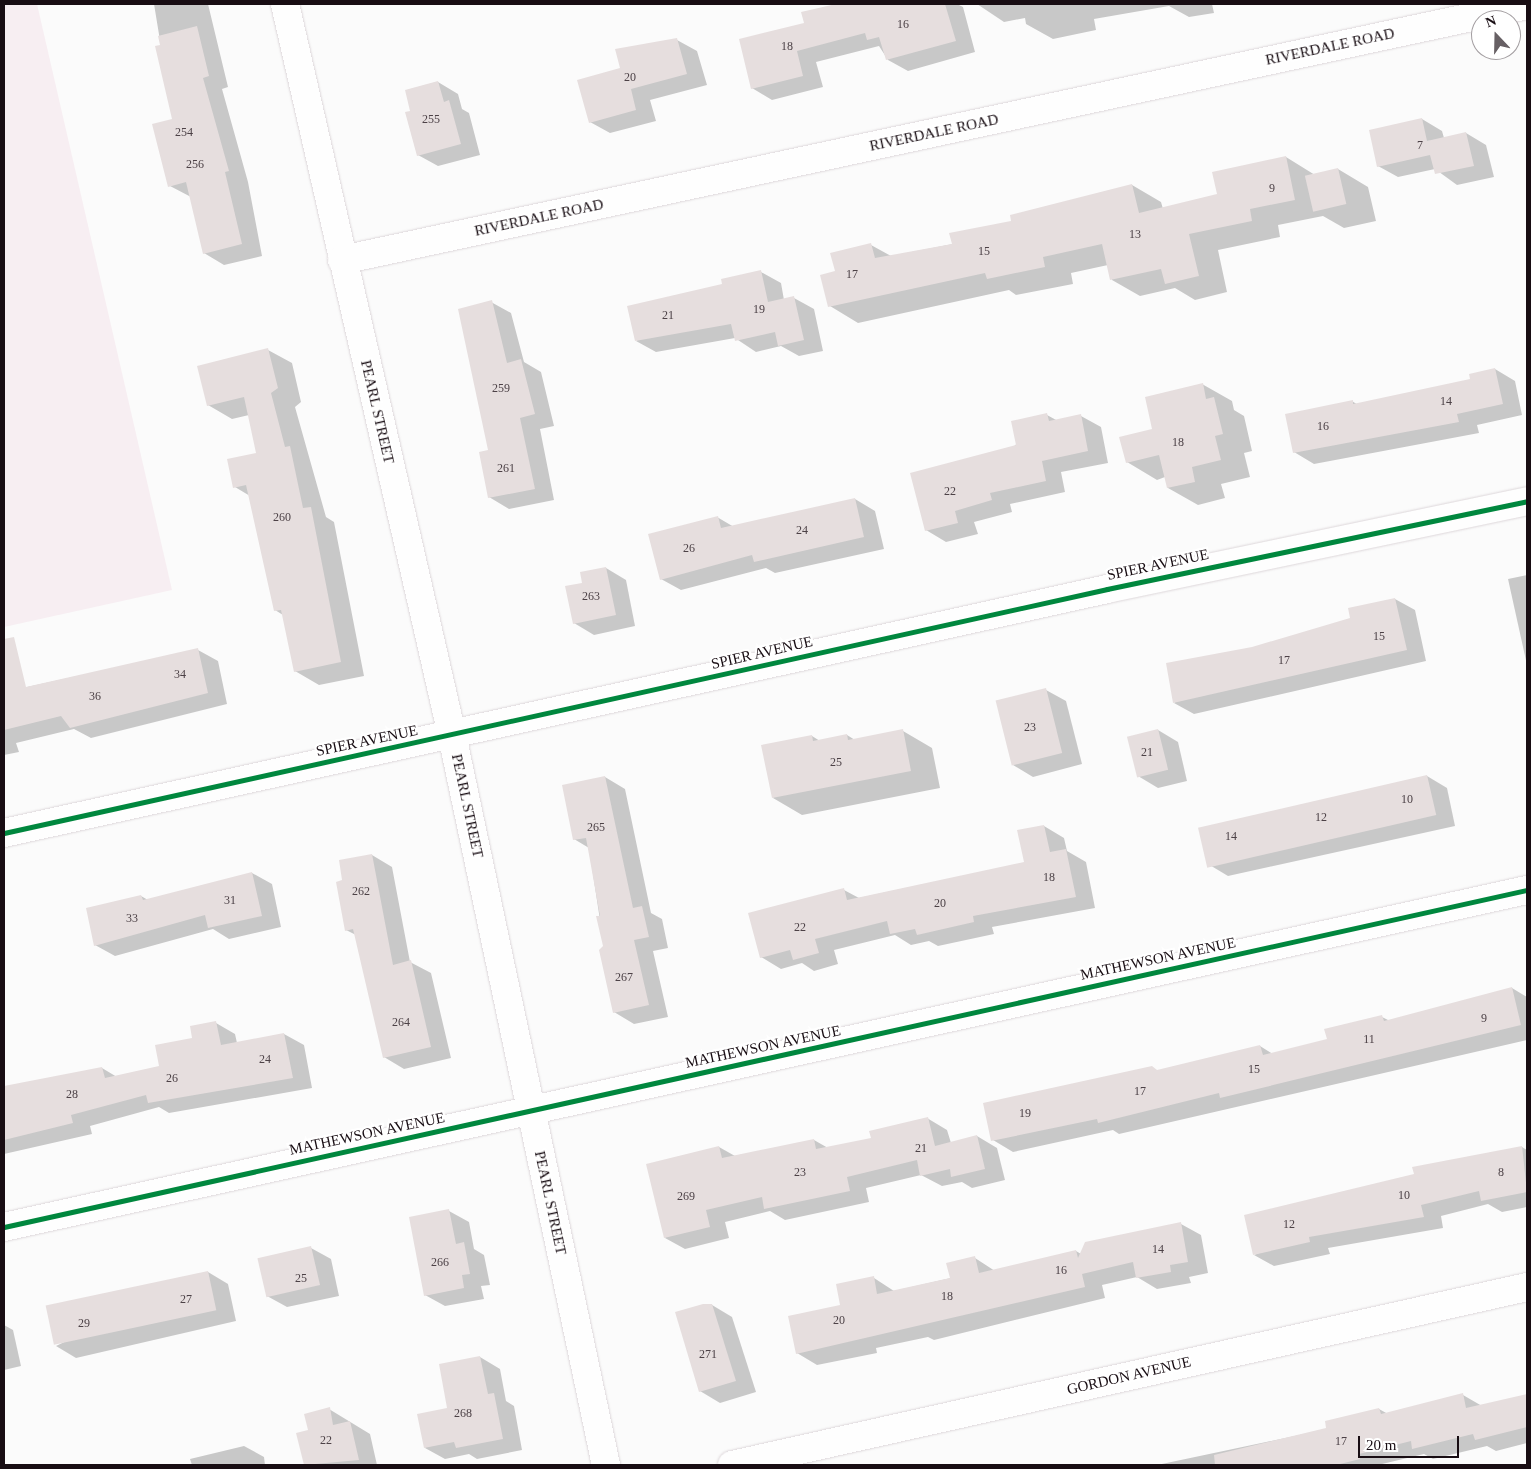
<!DOCTYPE html>
<style>
body{margin:0}
#map{position:relative;width:1531px;height:1469px;overflow:hidden;background:#fbfbfb;font-family:"Times New Roman",serif}
div>[style]{position:absolute}
[style*='--x']{left:calc(var(--x)*1px);top:calc(var(--y)*1px);width:calc(var(--w)*1px);rotate:calc(var(--a)*1deg)}
.built>*{inset:0;background:#f7eef2}
.shadow>*{inset:0;background:#0003}
.building>*{inset:0;background:#e6dede;transform-origin:0 0}
.roads{filter:drop-shadow(0 0 1px #ddd7da) drop-shadow(0 0 1px #ddd7da)}
.street>*{height:28px;margin:-14px;padding:0 14px;transform-origin:14px;border-radius:14px;background:#fefefe}
.cycleway>*{height:5px;margin:-2.5px;padding:0 2.5px;transform-origin:2.5px;border-radius:2.5px;background:#00873e}
span{translate:-50% -50%;white-space:nowrap;text-align:center;line-height:1.15;-webkit-text-stroke:4.5px #fff;paint-order:stroke}
.number-label{font-size:12px;color:#4c4146}
.number-label span{-webkit-text-stroke-width:0}
.street-label{font-size:15px;color:#180d13}
.frame{position:absolute;inset:0;border:5px solid #180d13;pointer-events:none}
.north{position:absolute;left:1471px;top:10px;width:50px;height:50px;box-sizing:border-box;background:#fff;border:1px solid #a39ea1;border-radius:50%;rotate:339deg;font-size:14px;font-weight:700;line-height:20px;text-align:center;color:#180d13}
.north::after{content:'';display:block;margin:auto;width:18px;height:22px;background:#676064;clip-path:polygon(50% 0,100% 100%,50% 72%,0 100%)}
.scale{position:absolute;left:1358px;top:1436px;width:101px;height:22px;box-sizing:border-box;border:2px solid #180d13;border-top:0;padding-left:6px;font-size:15px;line-height:18px;white-space:nowrap;color:#180d13;-webkit-text-stroke:4px #fff;paint-order:stroke}
</style>
<div id="map">
<div class="built">
<div style="clip-path:polygon(4px 4px,37px 4px,172px 590px,4px 627px)"></div>
</div>
<div class="shadow">
<div style="clip-path:polygon(154px 4px,208px 4px,228px 87px,222px 89px,248px 182px,262px 256px,224px 265px,204px 253px,191px 197px,170px 186px,173px 120px)"></div>
<div style="clip-path:polygon(842px 4px,957px 4px,963px 7px,975px 52px,908px 71px,888px 60px,879px 46px,816px 62px,823px 87px,772px 100px,752px 88px,805px 24px,803px 13px)"></div>
<div style="clip-path:polygon(977px 4px,1212px 4px,1214px 13px,1189px 17px,1169px 6px,1094px 19px,1096px 30px,1053px 39px,1026px 24px,1025px 18px,1004px 22px)"></div>
<div style="clip-path:polygon(677px 40px,697px 51px,707px 85px,650px 100px,656px 121px,610px 133px,590px 122px,622px 69px,616px 50px)"></div>
<div style="clip-path:polygon(438px 82px,458px 94px,462px 109px,469px 113px,480px 155px,438px 166px,418px 155px,412px 111px)"></div>
<div style="clip-path:polygon(1422px 119px,1442px 131px,1444px 138px,1466px 133px,1486px 145px,1494px 177px,1457px 185px,1435px 169px,1398px 177px,1378px 166px)"></div>
<div style="clip-path:polygon(1286px 157px,1315px 175px,1338px 169px,1368px 187px,1376px 221px,1344px 228px,1323px 216px,1278px 225px,1280px 237px,1218px 250px,1227px 292px,1195px 300px,1175px 288px,1140px 296px,1112px 280px,1108px 265px,1071px 273px,1073px 284px,1016px 295px,1009px 290px,858px 323px,830px 306px,836px 272px,871px 245px,891px 256px,953px 244px,1132px 185px,1161px 202px,1163px 209px,1218px 195px)"></div>
<div style="clip-path:polygon(761px 272px,781px 283px,784px 300px,794px 298px,814px 309px,823px 351px,799px 356px,781px 346px,756px 352px,735px 338px,656px 352px,636px 341px,724px 285px)"></div>
<div style="clip-path:polygon(491px 302px,511px 313px,524px 362px,541px 372px,554px 426px,540px 429px,554px 500px,509px 509px,489px 497px)"></div>
<div style="clip-path:polygon(268px 350px,292px 363px,301px 402px,295px 407px,326px 517px,334px 522px,364px 676px,319px 685px,295px 671px,283px 615px,275px 610px,250px 496px,235px 487px,258px 454px,249px 415px,232px 419px,208px 405px)"></div>
<div style="clip-path:polygon(1495px 369px,1515px 381px,1522px 415px,1477px 425px,1479px 433px,1314px 464px,1294px 452px,1352px 401px,1358px 405px,1471px 380px)"></div>
<div style="clip-path:polygon(1202px 384px,1232px 401px,1234px 410px,1244px 416px,1252px 451px,1244px 453px,1250px 477px,1221px 484px,1225px 498px,1198px 505px,1168px 488px,1165px 477px,1157px 480px,1127px 462px)"></div>
<div style="clip-path:polygon(1047px 415px,1058px 421px,1081px 416px,1101px 427px,1108px 463px,1061px 472px,1065px 492px,1010px 504px,1012px 512px,974px 522px,978px 534px,946px 542px,926px 530px)"></div>
<div style="clip-path:polygon(855px 499px,875px 511px,884px 549px,775px 573px,766px 568px,681px 590px,661px 579px,717px 517px,734px 527px)"></div>
<div style="clip-path:polygon(606px 568px,626px 580px,635px 626px,594px 635px,574px 623px,583px 584px)"></div>
<div style="clip-path:polygon(1527px 575px,1527px 665px,1508px 579px)"></div>
<div style="clip-path:polygon(1395px 599px,1415px 610px,1426px 661px,1194px 714px,1174px 703px,1252px 648px,1351px 619px,1349px 609px)"></div>
<div style="clip-path:polygon(198px 650px,218px 661px,227px 704px,91px 738px,74px 729px,16px 743px,19px 752px,4px 755px,4px 692px)"></div>
<div style="clip-path:polygon(1046px 690px,1066px 701px,1082px 764px,1033px 777px,1013px 765px)"></div>
<div style="clip-path:polygon(1158px 730px,1178px 742px,1187px 781px,1158px 788px,1138px 776px)"></div>
<div style="clip-path:polygon(903px 731px,932px 748px,940px 788px,802px 815px,773px 798px,812px 736px,820px 741px,847px 735px,855px 740px)"></div>
<div style="clip-path:polygon(1427px 776px,1447px 788px,1455px 826px,1228px 876px,1208px 864px)"></div>
<div style="clip-path:polygon(605px 777px,625px 789px,651px 913px,662px 919px,668px 948px,653px 951px,668px 1017px,634px 1024px,614px 1012px,589px 848px,574px 839px,563px 786px)"></div>
<div style="clip-path:polygon(1044px 826px,1064px 838px,1067px 851px,1086px 862px,1095px 908px,992px 927px,994px 934px,938px 946px,929px 941px,911px 945px,895px 935px,834px 950px,838px 964px,814px 971px,802px 963px,781px 969px,761px 957px,844px 890px,859px 898px,1025px 863px,1019px 831px)"></div>
<div style="clip-path:polygon(372px 855px,392px 867px,410px 962px,431px 973px,451px 1058px,404px 1069px,384px 1057px,356px 935px,346px 930px)"></div>
<div style="clip-path:polygon(252px 873px,272px 884px,281px 927px,229px 939px,213px 929px,115px 956px,95px 945px,141px 896px,148px 900px)"></div>
<div style="clip-path:polygon(1512px 988px,1527px 997px,1527px 1040px,1119px 1134px,1113px 1130px,1013px 1152px,993px 1140px,1159px 1071px,1260px 1046px,1273px 1054px,1328px 1040px,1382px 1017px,1390px 1021px)"></div>
<div style="clip-path:polygon(216px 1023px,235px 1034px,237px 1043px,284px 1034px,304px 1045px,312px 1088px,169px 1113px,159px 1107px,90px 1126px,92px 1134px,4px 1154px,4px 1088px,102px 1068px,117px 1077px,161px 1067px)"></div>
<div style="clip-path:polygon(927px 1118px,947px 1130px,951px 1143px,977px 1136px,997px 1148px,1005px 1180px,972px 1188px,962px 1182px,942px 1186px,921px 1175px,866px 1188px,869px 1202px,785px 1220px,770px 1211px,725px 1222px,729px 1238px,685px 1249px,665px 1238px,719px 1147px,735px 1156px,814px 1140px,828px 1148px,872px 1139px)"></div>
<div style="clip-path:polygon(1522px 1147px,1527px 1150px,1527px 1207px,1502px 1212px,1488px 1204px,1441px 1216px,1443px 1228px,1328px 1248px,1330px 1254px,1274px 1266px,1254px 1255px)"></div>
<div style="clip-path:polygon(449px 1211px,469px 1222px,474px 1249px,484px 1255px,490px 1285px,481px 1286px,484px 1299px,445px 1306px,425px 1295px)"></div>
<div style="clip-path:polygon(1181px 1224px,1201px 1235px,1208px 1273px,1189px 1277px,1191px 1283px,1157px 1289px,1137px 1277px,1102px 1285px,1105px 1298px,934px 1340px,928px 1337px,876px 1348px,877px 1353px,817px 1365px,797px 1353px,874px 1278px,894px 1291px,951px 1278px,975px 1258px,995px 1271px,1076px 1251px,1081px 1254px)"></div>
<div style="clip-path:polygon(311px 1248px,331px 1259px,339px 1296px,287px 1307px,267px 1296px)"></div>
<div style="clip-path:polygon(208px 1272px,228px 1284px,236px 1321px,76px 1358px,56px 1346px)"></div>
<div style="clip-path:polygon(712px 1305px,732px 1317px,756px 1392px,720px 1403px,700px 1391px)"></div>
<div style="clip-path:polygon(4px 1325px,13px 1330px,21px 1366px,4px 1370px)"></div>
<div style="clip-path:polygon(480px 1357px,500px 1369px,506px 1401px,514px 1406px,522px 1450px,477px 1459px,469px 1454px,445px 1459px,425px 1448px)"></div>
<div style="clip-path:polygon(1527px 1387px,1527px 1443px,1496px 1451px,1487px 1446px,1433px 1459px,1424px 1454px,1378px 1465px,1157px 1465px,1328px 1429px,1379px 1409px,1388px 1414px,1463px 1395px,1482px 1406px,1526px 1396px)"></div>
<div style="clip-path:polygon(329px 1409px,370px 1434px,377px 1465px,305px 1465px,298px 1434px,309px 1431px)"></div>
<div style="clip-path:polygon(244px 1446px,264px 1457px,265px 1465px,192px 1465px,190px 1459px)"></div>
</div>
<div class="building">
<div style="clip-path:polygon(836px 4px,945px 4px,956px 41px,886px 60px,879px 37px,867px 40px,865px 33px,797px 51px,803px 76px,751px 89px,739px 39px,804px 23px,801px 12px)"></div>
<div style="clip-path:polygon(197px 26px,209px 76px,203px 78px,229px 171px,225px 172px,242px 244px,203px 254px,186px 182px,168px 187px,152px 124px,172px 119px,155px 46px,160px 45px,158px 36px)"></div>
<div style="clip-path:polygon(677px 38px,687px 74px,631px 89px,636px 110px,589px 123px,577px 80px,620px 68px,615px 49px)"></div>
<div style="clip-path:polygon(438px 81px,444px 102px,449px 100px,461px 144px,417px 156px,405px 112px,410px 111px,405px 90px)"></div>
<div style="clip-path:polygon(1422px 118px,1427px 141px,1466px 132px,1474px 166px,1435px 174px,1430px 155px,1377px 167px,1369px 130px)"></div>
<div style="clip-path:polygon(1286px 156px,1295px 200px,1250px 209px,1252px 221px,1189px 234px,1199px 276px,1165px 284px,1161px 269px,1110px 280px,1102px 244px,1043px 257px,1045px 267px,987px 279px,985px 273px,828px 307px,820px 275px,835px 271px,830px 253px,871px 243px,875px 258px,952px 244px,949px 233px,1011px 221px,1010px 215px,1132px 184px,1139px 213px,1217px 194px,1212px 172px)"></div>
<div style="left:1338px;top:168px;width:37px;height:34px;rotate:77deg"></div>
<div style="clip-path:polygon(761px 270px,768px 302px,794px 296px,804px 340px,778px 346px,775px 332px,735px 341px,731px 324px,635px 341px,627px 306px,722px 284px,721px 279px)"></div>
<div style="clip-path:polygon(492px 300px,507px 363px,521px 359px,535px 414px,520px 418px,535px 489px,488px 498px,479px 452px,488px 450px,458px 309px)"></div>
<div style="clip-path:polygon(268px 348px,278px 388px,271px 393px,285px 447px,290px 446px,303px 508px,311px 507px,341px 662px,294px 672px,281px 610px,274px 611px,246px 485px,233px 488px,227px 459px,256px 453px,244px 397px,207px 406px,197px 366px)"></div>
<div style="clip-path:polygon(1495px 368px,1503px 404px,1457px 414px,1459px 422px,1293px 453px,1285px 414px,1353px 400px,1353px 404px,1470px 379px,1469px 374px)"></div>
<div style="clip-path:polygon(1203px 383px,1206px 399px,1214px 397px,1223px 434px,1215px 436px,1221px 460px,1192px 467px,1195px 482px,1167px 488px,1159px 455px,1126px 463px,1119px 437px,1152px 429px,1145px 397px)"></div>
<div style="clip-path:polygon(1047px 413px,1049px 421px,1081px 414px,1088px 451px,1042px 461px,1046px 481px,990px 493px,992px 500px,955px 511px,958px 523px,925px 531px,910px 473px,1016px 445px,1011px 421px)"></div>
<div style="clip-path:polygon(855px 498px,864px 537px,754px 562px,752px 555px,660px 580px,648px 534px,718px 516px,721px 528px)"></div>
<div style="clip-path:polygon(606px 567px,616px 615px,573px 624px,565px 586px,582px 583px,580px 572px)"></div>
<div style="clip-path:polygon(1395px 598px,1407px 650px,1173px 703px,1166px 663px,1252px 647px,1350px 618px,1348px 608px)"></div>
<div style="clip-path:polygon(14px 637px,26px 687px,198px 648px,208px 693px,70px 728px,61px 716px,4px 730px,4px 639px)"></div>
<div style="left:1046px;top:688px;width:67px;height:52px;rotate:76deg"></div>
<div style="clip-path:polygon(903px 729px,911px 771px,772px 798px,761px 745px,812px 735px,813px 741px,847px 734px,848px 740px)"></div>
<div style="left:1158px;top:729px;width:42px;height:32px;rotate:76deg"></div>
<div style="left:1427px;top:775px;width:41px;height:235px;rotate:77deg"></div>
<div style="clip-path:polygon(605px 776px,633px 908px,642px 906px,649px 937px,634px 940px,649px 1005px,613px 1013px,599px 950px,603px 946px,596px 916px,600px 916px,586px 838px,573px 840px,562px 785px)"></div>
<div style="clip-path:polygon(1044px 825px,1050px 852px,1066px 849px,1076px 897px,973px 916px,974px 922px,917px 935px,915px 929px,890px 934px,887px 921px,815px 939px,819px 953px,793px 960px,790px 950px,760px 958px,748px 913px,844px 888px,847px 900px,1024px 862px,1017px 830px)"></div>
<div style="clip-path:polygon(372px 854px,393px 965px,411px 960px,431px 1047px,383px 1058px,353px 929px,345px 931px,336px 882px,342px 880px,339px 860px)"></div>
<div style="clip-path:polygon(252px 872px,262px 916px,208px 928px,205px 915px,94px 946px,86px 908px,141px 895px,143px 900px)"></div>
<div style="clip-path:polygon(1512px 987px,1521px 1025px,1220px 1098px,1219px 1093px,1098px 1123px,1097px 1119px,991px 1141px,983px 1103px,1152px 1066px,1157px 1070px,1260px 1045px,1263px 1055px,1327px 1039px,1324px 1029px,1382px 1015px,1384px 1021px)"></div>
<div style="clip-path:polygon(216px 1021px,221px 1045px,284px 1033px,293px 1078px,148px 1103px,146px 1095px,71px 1115px,73px 1123px,4px 1140px,4px 1086px,102px 1067px,105px 1078px,159px 1066px,155px 1045px,192px 1038px,190px 1026px)"></div>
<div style="clip-path:polygon(928px 1117px,935px 1146px,977px 1135px,985px 1169px,951px 1177px,950px 1169px,920px 1176px,917px 1160px,847px 1177px,850px 1191px,764px 1209px,762px 1197px,706px 1210px,710px 1227px,664px 1238px,646px 1164px,719px 1146px,722px 1158px,814px 1139px,816px 1149px,871px 1138px,869px 1131px)"></div>
<div style="clip-path:polygon(1522px 1146px,1527px 1192px,1481px 1201px,1479px 1191px,1421px 1205px,1424px 1217px,1309px 1237px,1310px 1242px,1253px 1255px,1244px 1215px,1414px 1174px,1412px 1167px)"></div>
<div style="clip-path:polygon(449px 1209px,456px 1244px,464px 1242px,470px 1274px,462px 1275px,464px 1288px,424px 1296px,409px 1217px)"></div>
<div style="clip-path:polygon(1181px 1222px,1188px 1262px,1170px 1265px,1171px 1272px,1136px 1278px,1133px 1262px,1082px 1274px,1085px 1287px,796px 1354px,788px 1316px,840px 1305px,836px 1284px,874px 1276px,877px 1294px,950px 1278px,946px 1263px,975px 1256px,979px 1273px,1076px 1250px,1078px 1258px,1085px 1242px)"></div>
<div style="left:311px;top:1246px;width:40px;height:55px;rotate:77deg"></div>
<div style="left:208px;top:1271px;width:40px;height:166px;rotate:78deg"></div>
<div style="clip-path:polygon(703px 1304px,712px 1304px,736px 1381px,699px 1392px,675px 1312px)"></div>
<div style="clip-path:polygon(480px 1356px,488px 1394px,494px 1393px,503px 1439px,456px 1448px,454px 1442px,424px 1448px,417px 1414px,447px 1408px,439px 1364px)"></div>
<div style="clip-path:polygon(1463px 1393px,1466px 1408px,1527px 1394px,1527px 1427px,1475px 1440px,1473px 1434px,1412px 1449px,1411px 1441px,1359px 1454px,1360px 1459px,1336px 1465px,1215px 1465px,1214px 1455px,1326px 1428px,1325px 1421px,1379px 1408px,1381px 1414px)"></div>
<div style="clip-path:polygon(330px 1407px,333px 1425px,350px 1421px,359px 1460px,304px 1465px,296px 1433px,308px 1430px,304px 1414px)"></div>
</div>
<div class="roads">
<div class="street">
<div style="--x:285;--y:4;--w:750;--a:77.13"></div>
<div style="--x:452;--y:735;--w:746;--a:78.09"></div>
<div style="--x:342;--y:260;--w:1212;--a:-12.14"></div>
<div style="--x:4;--y:833;--w:1130;--a:-12.47"></div>
<div style="--x:1107;--y:589;--w:429;--a:-11.8"></div>
<div style="--x:4;--y:1227;--w:1560;--a:-12.48"></div>
<div style="--x:732;--y:1465;--w:815;--a:-12.62"></div>
</div>
</div>
<div class="cycleway">
<div style="--x:4;--y:833;--w:1130;--a:-12.47"></div>
<div style="--x:1107;--y:589;--w:429;--a:-11.8"></div>
<div style="--x:4;--y:1227;--w:1560;--a:-12.48"></div>
</div>
<div class="number-label">
<span style="left:903px;top:25px">16</span>
<span style="left:787px;top:47px">18</span>
<span style="left:630px;top:78px">20</span>
<span style="left:431px;top:120px">255</span>
<span style="left:184px;top:133px">254</span>
<span style="left:1420px;top:146px">7</span>
<span style="left:195px;top:165px">256</span>
<span style="left:1272px;top:189px">9</span>
<span style="left:1135px;top:235px">13</span>
<span style="left:984px;top:252px">15</span>
<span style="left:852px;top:275px">17</span>
<span style="left:759px;top:310px">19</span>
<span style="left:668px;top:316px">21</span>
<span style="left:501px;top:389px">259</span>
<span style="left:1446px;top:402px">14</span>
<span style="left:1323px;top:427px">16</span>
<span style="left:1178px;top:443px">18</span>
<span style="left:506px;top:469px">261</span>
<span style="left:950px;top:492px">22</span>
<span style="left:282px;top:518px">260</span>
<span style="left:802px;top:531px">24</span>
<span style="left:689px;top:549px">26</span>
<span style="left:591px;top:597px">263</span>
<span style="left:1379px;top:637px">15</span>
<span style="left:1284px;top:661px">17</span>
<span style="left:180px;top:675px">34</span>
<span style="left:95px;top:697px">36</span>
<span style="left:1030px;top:728px">23</span>
<span style="left:1147px;top:753px">21</span>
<span style="left:836px;top:763px">25</span>
<span style="left:1407px;top:800px">10</span>
<span style="left:1321px;top:818px">12</span>
<span style="left:596px;top:828px">265</span>
<span style="left:1231px;top:837px">14</span>
<span style="left:1049px;top:878px">18</span>
<span style="left:361px;top:892px">262</span>
<span style="left:230px;top:901px">31</span>
<span style="left:940px;top:904px">20</span>
<span style="left:132px;top:919px">33</span>
<span style="left:800px;top:928px">22</span>
<span style="left:624px;top:978px">267</span>
<span style="left:1484px;top:1019px">9</span>
<span style="left:401px;top:1023px">264</span>
<span style="left:1369px;top:1040px">11</span>
<span style="left:265px;top:1060px">24</span>
<span style="left:1254px;top:1070px">15</span>
<span style="left:172px;top:1079px">26</span>
<span style="left:1140px;top:1092px">17</span>
<span style="left:72px;top:1095px">28</span>
<span style="left:1025px;top:1114px">19</span>
<span style="left:921px;top:1149px">21</span>
<span style="left:800px;top:1173px">23</span>
<span style="left:1501px;top:1173px">8</span>
<span style="left:1404px;top:1196px">10</span>
<span style="left:686px;top:1197px">269</span>
<span style="left:1289px;top:1225px">12</span>
<span style="left:1158px;top:1250px">14</span>
<span style="left:440px;top:1263px">266</span>
<span style="left:1061px;top:1271px">16</span>
<span style="left:301px;top:1279px">25</span>
<span style="left:947px;top:1297px">18</span>
<span style="left:186px;top:1300px">27</span>
<span style="left:839px;top:1321px">20</span>
<span style="left:84px;top:1324px">29</span>
<span style="left:708px;top:1355px">271</span>
<span style="left:463px;top:1414px">268</span>
<span style="left:326px;top:1441px">22</span>
<span style="left:1341px;top:1442px">17</span>
</div>
<div class="street-label">
<span style="left:1330px;top:47px;rotate:-12deg">RIVERDALE ROAD</span>
<span style="left:934px;top:133px;rotate:-12deg">RIVERDALE ROAD</span>
<span style="left:539px;top:218px;rotate:-12deg">RIVERDALE ROAD</span>
<span style="left:377px;top:412px;rotate:77deg">PEARL STREET</span>
<span style="left:1158px;top:565px;rotate:-12deg">SPIER AVENUE</span>
<span style="left:762px;top:653px;rotate:-13deg">SPIER AVENUE</span>
<span style="left:367px;top:741px;rotate:-12deg">SPIER AVENUE</span>
<span style="left:467px;top:806px;rotate:78deg">PEARL STREET</span>
<span style="left:1158px;top:959px;rotate:-12deg">MATHEWSON AVENUE</span>
<span style="left:763px;top:1047px;rotate:-12deg">MATHEWSON AVENUE</span>
<span style="left:367px;top:1134px;rotate:-12deg">MATHEWSON AVENUE</span>
<span style="left:550px;top:1203px;rotate:78deg">PEARL STREET</span>
<span style="left:1129px;top:1376px;rotate:-13deg">GORDON AVENUE</span>
</div>
<div class="frame"></div>
<div class="north">N</div>
<div class="scale">20 m</div>
</div>
